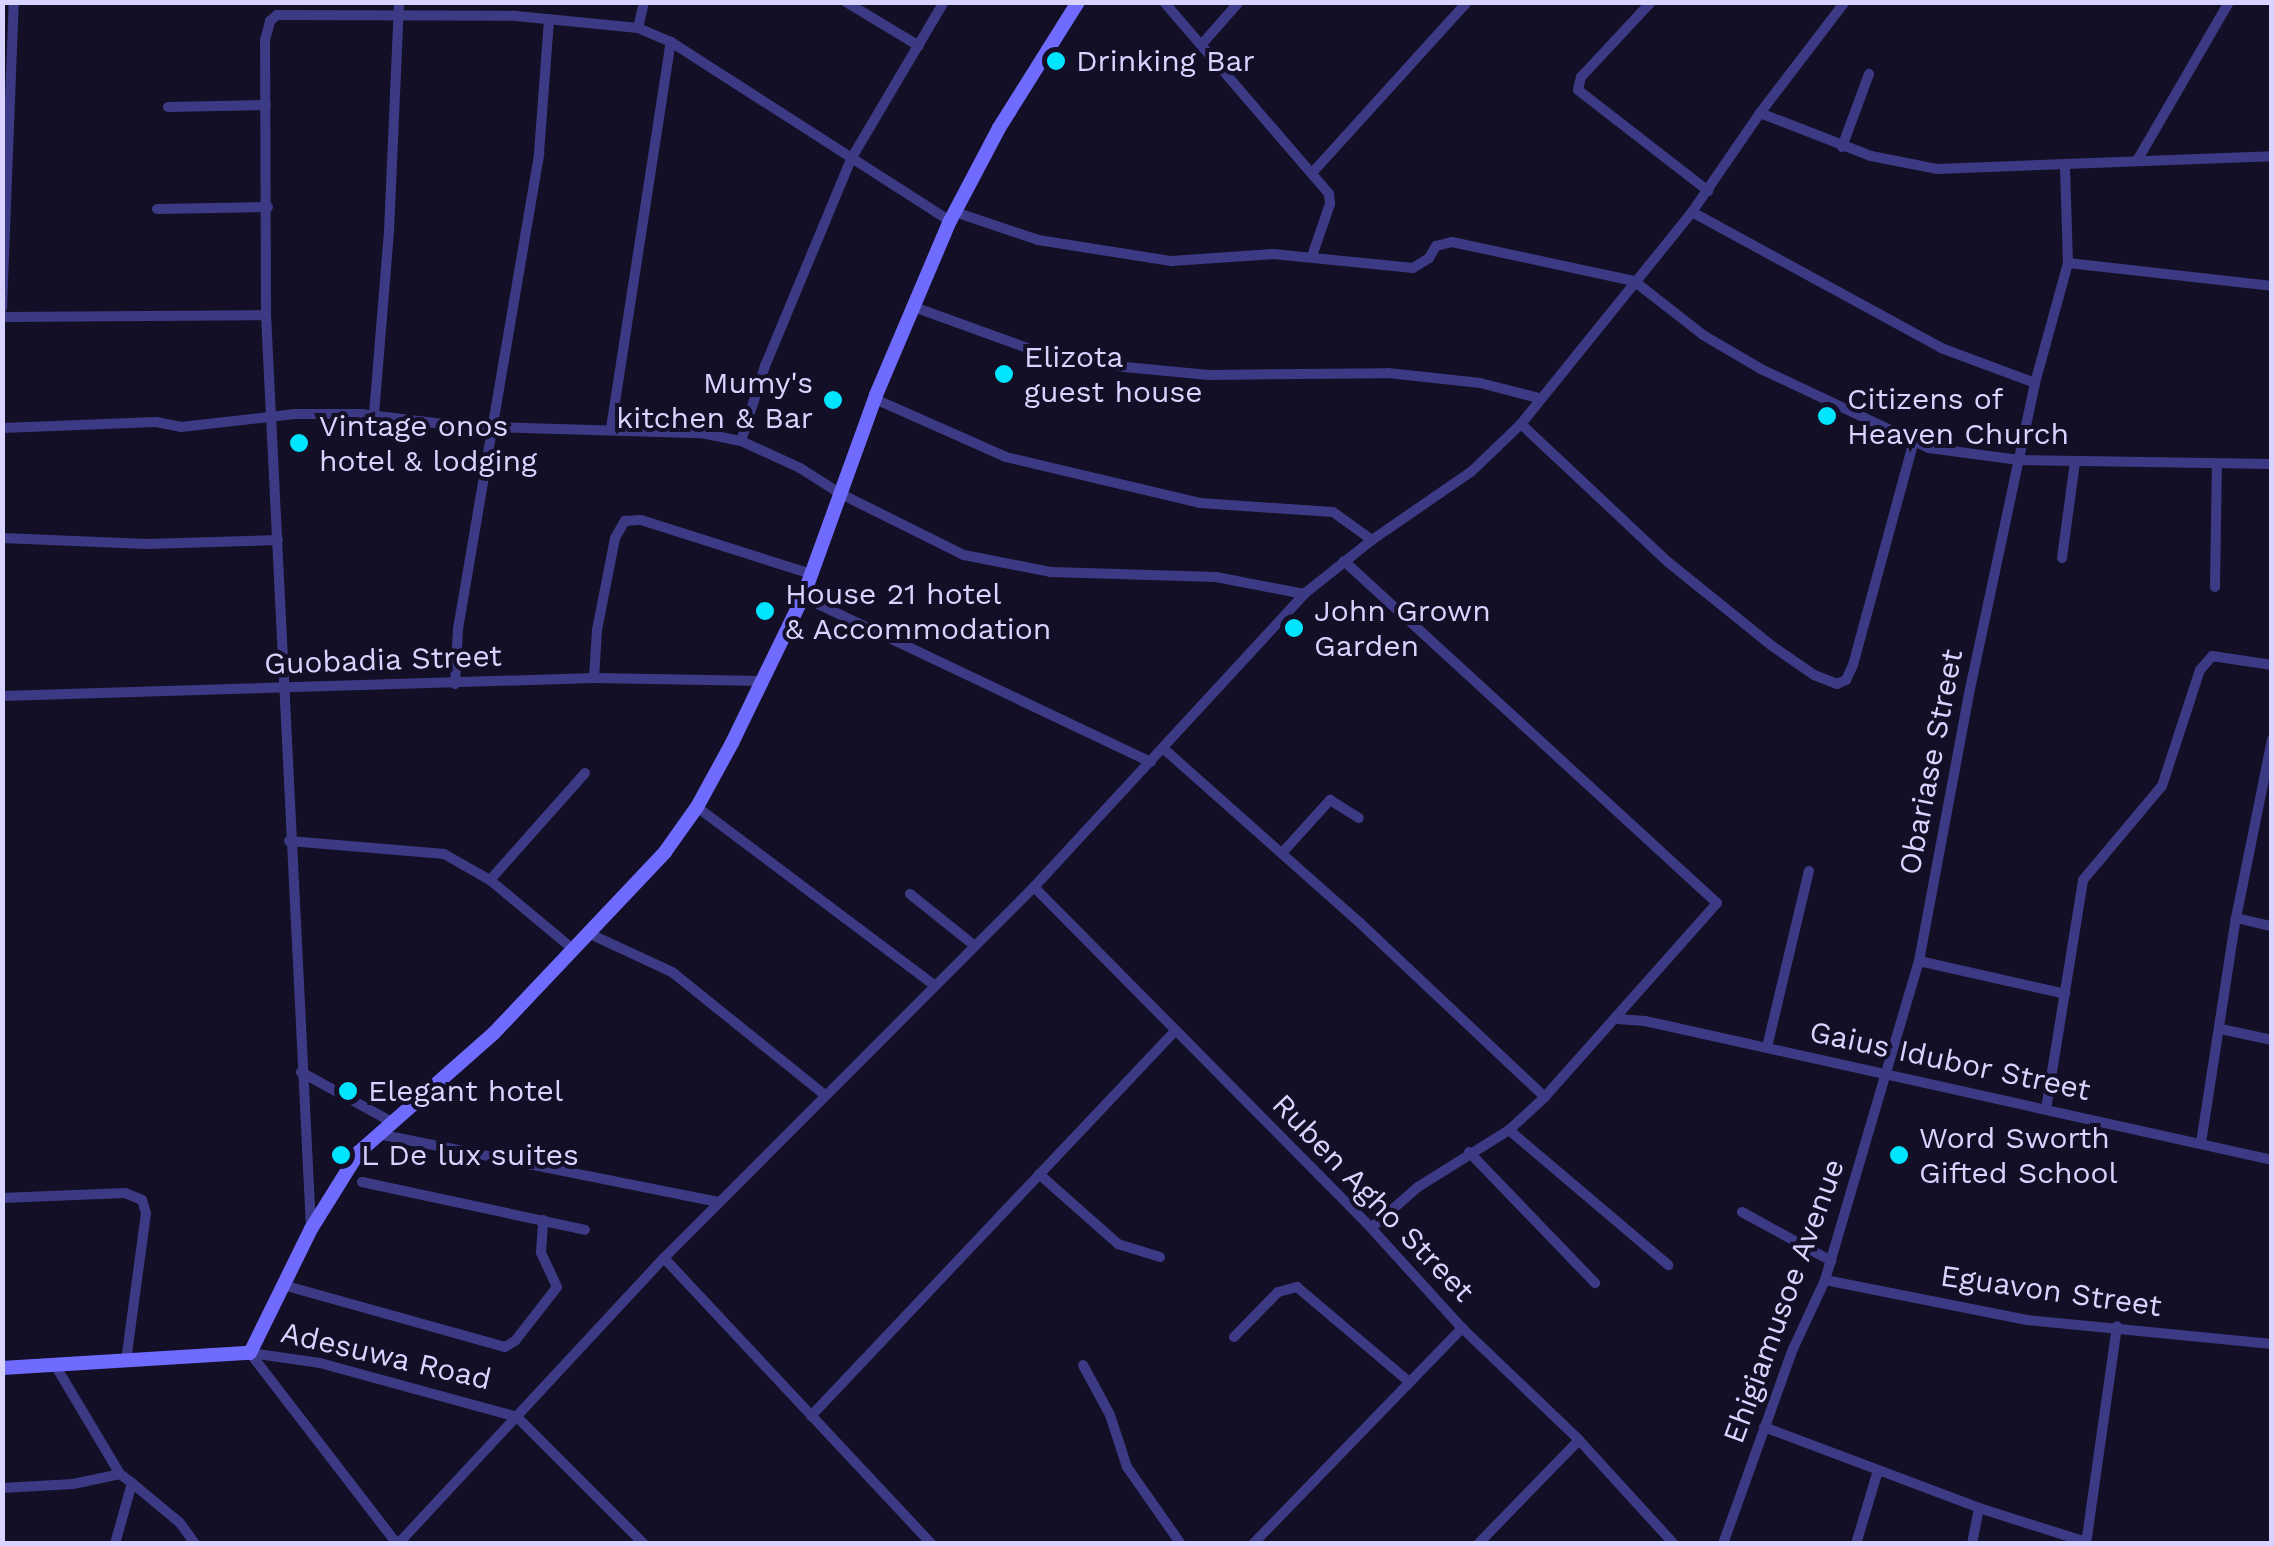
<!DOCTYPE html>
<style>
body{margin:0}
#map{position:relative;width:2274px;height:1546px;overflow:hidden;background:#130f26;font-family:"Work Sans",sans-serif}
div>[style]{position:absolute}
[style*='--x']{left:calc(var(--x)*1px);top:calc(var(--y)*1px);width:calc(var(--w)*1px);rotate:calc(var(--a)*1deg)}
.street>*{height:10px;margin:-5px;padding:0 5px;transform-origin:5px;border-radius:5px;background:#3d3a85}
.secondary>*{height:14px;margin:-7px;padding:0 7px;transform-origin:7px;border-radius:7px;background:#6f6bff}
.dots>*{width:28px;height:28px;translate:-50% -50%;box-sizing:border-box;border:5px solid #130f26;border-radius:50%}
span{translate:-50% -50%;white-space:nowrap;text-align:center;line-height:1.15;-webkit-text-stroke:8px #130f26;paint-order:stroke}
.poi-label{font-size:30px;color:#d9d4ff}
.left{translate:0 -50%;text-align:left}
.right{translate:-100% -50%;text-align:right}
.street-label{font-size:30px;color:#d9d4ff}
.frame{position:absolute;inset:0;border:5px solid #d9d4ff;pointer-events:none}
</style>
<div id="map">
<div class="street">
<div style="--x:846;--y:2;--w:85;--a:31.1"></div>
<div style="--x:1164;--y:2;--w:253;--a:49.3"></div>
<div style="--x:1329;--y:194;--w:10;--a:84"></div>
<div style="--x:1330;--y:204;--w:55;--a:109.1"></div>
<div style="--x:1651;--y:2;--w:103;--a:133"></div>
<div style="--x:1581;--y:77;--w:13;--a:103"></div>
<div style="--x:1578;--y:90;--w:165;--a:37.8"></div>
<div style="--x:638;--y:28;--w:27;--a:-77"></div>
<div style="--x:1202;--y:44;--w:56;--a:-48.6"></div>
<div style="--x:168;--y:107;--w:98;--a:-1.2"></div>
<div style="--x:1760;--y:113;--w:119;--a:21.2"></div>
<div style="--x:1871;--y:156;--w:67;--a:11.1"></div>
<div style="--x:1937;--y:169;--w:335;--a:-2.2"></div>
<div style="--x:1842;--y:147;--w:78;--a:-69.7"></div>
<div style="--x:2138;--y:159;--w:181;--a:-59.9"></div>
<div style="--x:1313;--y:172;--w:229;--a:-47.8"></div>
<div style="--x:157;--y:209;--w:111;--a:-1"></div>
<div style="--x:955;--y:212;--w:88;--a:18.6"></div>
<div style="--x:1038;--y:240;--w:135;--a:9"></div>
<div style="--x:1171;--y:261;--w:102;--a:-3.9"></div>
<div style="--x:1273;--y:254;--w:141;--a:5.7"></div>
<div style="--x:1413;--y:268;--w:19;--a:-32"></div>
<div style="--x:1429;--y:258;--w:14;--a:-60"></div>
<div style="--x:1436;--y:246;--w:16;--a:-14"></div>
<div style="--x:1452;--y:242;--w:186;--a:12.1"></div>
<div style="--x:1634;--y:281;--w:88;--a:38"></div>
<div style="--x:1703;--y:335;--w:69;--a:30.3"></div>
<div style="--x:1763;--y:370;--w:183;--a:25.2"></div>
<div style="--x:1929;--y:448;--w:91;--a:7.6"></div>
<div style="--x:2019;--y:460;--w:253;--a:0.9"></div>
<div style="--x:1692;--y:212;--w:284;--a:28.6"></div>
<div style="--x:1941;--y:348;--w:100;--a:20.4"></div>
<div style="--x:2068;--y:263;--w:205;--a:6.4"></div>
<div style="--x:914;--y:307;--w:123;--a:19.9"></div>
<div style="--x:1030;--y:349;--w:97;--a:10.7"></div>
<div style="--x:1125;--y:367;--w:84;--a:5.4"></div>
<div style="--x:1209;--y:375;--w:179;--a:-0.6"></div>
<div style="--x:1388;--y:373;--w:93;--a:6.2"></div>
<div style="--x:1480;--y:383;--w:61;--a:14.3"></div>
<div style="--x:2;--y:308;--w:306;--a:-87.8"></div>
<div style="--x:2;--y:317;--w:264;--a:-0.4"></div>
<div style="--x:875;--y:399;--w:143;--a:23.9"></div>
<div style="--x:1006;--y:457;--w:199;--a:13.3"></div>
<div style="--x:1200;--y:503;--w:133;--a:3.9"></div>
<div style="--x:1333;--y:512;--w:48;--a:35.7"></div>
<div style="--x:374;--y:414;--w:183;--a:-85.3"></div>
<div style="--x:389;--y:232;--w:230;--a:-87.5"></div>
<div style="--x:1521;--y:424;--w:202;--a:43.2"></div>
<div style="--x:1668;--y:562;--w:134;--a:38.9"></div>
<div style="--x:1772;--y:646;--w:51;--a:34.6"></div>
<div style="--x:1814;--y:675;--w:25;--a:21"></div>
<div style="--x:1837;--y:684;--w:10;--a:-24"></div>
<div style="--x:1846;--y:680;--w:17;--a:-65"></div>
<div style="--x:1853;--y:665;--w:232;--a:-74.8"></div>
<div style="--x:2;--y:428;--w:154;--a:-2.2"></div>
<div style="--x:156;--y:422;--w:25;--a:11"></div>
<div style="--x:181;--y:427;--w:115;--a:-6.5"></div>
<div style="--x:295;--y:414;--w:66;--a:0"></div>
<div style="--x:361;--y:414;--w:99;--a:7"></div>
<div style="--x:459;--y:426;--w:242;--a:1.7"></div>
<div style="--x:701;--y:433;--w:41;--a:11.3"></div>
<div style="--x:741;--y:441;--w:65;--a:24.6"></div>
<div style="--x:800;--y:468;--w:49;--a:32.4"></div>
<div style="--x:841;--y:494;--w:137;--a:26.4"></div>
<div style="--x:964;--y:555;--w:89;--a:11.1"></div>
<div style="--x:1051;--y:572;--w:165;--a:1.7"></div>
<div style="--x:1216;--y:577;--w:90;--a:10.9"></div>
<div style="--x:611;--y:428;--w:391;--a:-81.2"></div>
<div style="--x:741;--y:441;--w:79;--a:-72.3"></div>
<div style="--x:765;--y:366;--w:224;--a:-67.4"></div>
<div style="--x:851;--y:159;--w:182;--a:-59.4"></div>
<div style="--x:2;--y:538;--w:145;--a:2.4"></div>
<div style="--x:147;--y:544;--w:131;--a:-1.7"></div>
<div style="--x:2062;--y:558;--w:97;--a:-82.3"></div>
<div style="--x:1344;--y:561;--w:506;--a:42.52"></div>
<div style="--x:1717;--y:903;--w:259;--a:131.6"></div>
<div style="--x:1545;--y:1097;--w:49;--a:137.5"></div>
<div style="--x:1509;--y:1130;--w:107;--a:147.9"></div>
<div style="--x:1418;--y:1187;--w:62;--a:138.9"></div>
<div style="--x:2215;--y:587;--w:122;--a:-89.1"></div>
<div style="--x:803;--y:597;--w:385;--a:25.4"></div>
<div style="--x:594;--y:678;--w:48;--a:-86.4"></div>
<div style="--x:597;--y:630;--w:94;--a:-78.9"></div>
<div style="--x:615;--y:538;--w:20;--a:-60"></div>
<div style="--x:625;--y:521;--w:16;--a:-4"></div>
<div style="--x:641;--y:520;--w:178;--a:17.6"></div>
<div style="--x:455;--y:684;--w:55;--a:-86.9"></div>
<div style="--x:458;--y:629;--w:483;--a:-80.3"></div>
<div style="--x:539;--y:153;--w:134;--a:-85.7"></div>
<div style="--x:2;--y:696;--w:592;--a:-1.74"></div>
<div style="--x:594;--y:678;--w:170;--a:1"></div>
<div style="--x:1164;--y:749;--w:261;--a:41.6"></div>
<div style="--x:1359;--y:922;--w:255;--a:43.3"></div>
<div style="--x:697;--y:807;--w:296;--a:36.9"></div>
<div style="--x:289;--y:841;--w:156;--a:4.8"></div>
<div style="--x:444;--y:854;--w:53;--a:29.5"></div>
<div style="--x:490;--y:880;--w:109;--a:39.8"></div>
<div style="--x:1282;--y:853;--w:72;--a:-47.8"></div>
<div style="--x:1330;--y:800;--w:34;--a:32"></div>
<div style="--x:490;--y:880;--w:143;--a:-48.4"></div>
<div style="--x:1034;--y:887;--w:479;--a:45.3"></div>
<div style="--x:1371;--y:1228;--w:135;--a:47.7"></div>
<div style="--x:1462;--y:1328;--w:162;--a:43.7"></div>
<div style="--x:1579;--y:1440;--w:141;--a:47.6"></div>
<div style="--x:910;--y:894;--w:83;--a:38.7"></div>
<div style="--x:2236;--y:918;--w:37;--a:13"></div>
<div style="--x:590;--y:934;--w:90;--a:24.9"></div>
<div style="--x:672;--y:972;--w:196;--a:38.8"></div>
<div style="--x:1919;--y:961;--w:150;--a:12.7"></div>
<div style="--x:1617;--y:1019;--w:28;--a:4"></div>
<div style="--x:1645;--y:1021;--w:642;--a:12.5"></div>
<div style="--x:2221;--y:1029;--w:52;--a:12.2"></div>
<div style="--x:1767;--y:1047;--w:181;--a:-76.6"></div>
<div style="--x:301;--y:1072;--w:104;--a:28.8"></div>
<div style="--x:2046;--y:1109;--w:232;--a:-80.8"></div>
<div style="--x:2083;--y:880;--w:123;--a:-50"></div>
<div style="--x:2162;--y:786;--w:122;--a:-71.9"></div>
<div style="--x:2200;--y:670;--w:18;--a:-49"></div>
<div style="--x:2212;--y:656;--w:61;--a:8.5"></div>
<div style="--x:1509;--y:1130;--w:209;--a:40.3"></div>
<div style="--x:378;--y:1134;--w:347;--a:11.3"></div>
<div style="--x:2201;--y:1143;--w:228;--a:-81.2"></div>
<div style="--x:2236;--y:918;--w:182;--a:-78.6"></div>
<div style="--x:1469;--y:1152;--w:182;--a:46.1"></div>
<div style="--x:1039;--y:1174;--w:106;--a:41.5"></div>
<div style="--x:1118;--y:1244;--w:44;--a:17.2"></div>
<div style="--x:362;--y:1182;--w:228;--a:12.1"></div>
<div style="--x:2;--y:1198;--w:123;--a:-2.3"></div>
<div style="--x:125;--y:1193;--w:18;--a:22"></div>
<div style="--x:142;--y:1200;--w:14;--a:73"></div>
<div style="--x:146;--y:1213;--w:149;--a:97.7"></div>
<div style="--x:1742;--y:1212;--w:102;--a:28.8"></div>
<div style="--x:311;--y:1228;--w:914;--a:-92.82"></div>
<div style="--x:266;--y:315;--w:275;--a:-90.2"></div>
<div style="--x:265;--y:40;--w:20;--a:-75"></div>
<div style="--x:270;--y:21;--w:9;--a:-41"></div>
<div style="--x:277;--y:15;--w:239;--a:0.2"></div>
<div style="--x:516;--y:16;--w:123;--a:5.6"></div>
<div style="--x:638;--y:28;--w:36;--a:23"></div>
<div style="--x:671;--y:42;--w:331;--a:32.7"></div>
<div style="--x:664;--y:1258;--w:392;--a:46.9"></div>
<div style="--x:1825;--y:1280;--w:206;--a:11.2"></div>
<div style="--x:2027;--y:1320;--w:246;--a:5.6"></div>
<div style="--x:283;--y:1285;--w:230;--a:15.6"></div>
<div style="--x:505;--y:1347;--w:12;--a:-31"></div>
<div style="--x:515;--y:1341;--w:68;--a:-52.1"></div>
<div style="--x:557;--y:1287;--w:38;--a:-115"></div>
<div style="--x:541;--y:1252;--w:32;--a:-86"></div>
<div style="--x:1234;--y:1337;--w:63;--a:-45.6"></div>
<div style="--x:1278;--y:1292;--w:20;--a:-15"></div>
<div style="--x:1297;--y:1287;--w:144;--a:40.2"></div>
<div style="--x:250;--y:1353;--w:71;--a:8.1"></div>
<div style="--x:320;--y:1363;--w:204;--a:15.3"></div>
<div style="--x:517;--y:1417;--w:180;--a:45"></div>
<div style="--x:250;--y:1353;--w:241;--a:52.4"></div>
<div style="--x:55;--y:1365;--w:127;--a:59.2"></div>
<div style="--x:120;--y:1474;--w:15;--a:37"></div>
<div style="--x:132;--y:1483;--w:63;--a:105.6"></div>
<div style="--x:1083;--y:1365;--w:57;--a:61.6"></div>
<div style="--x:1110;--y:1415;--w:55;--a:71.9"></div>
<div style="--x:1127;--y:1467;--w:94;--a:55"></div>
<div style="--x:811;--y:1416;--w:531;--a:-46.6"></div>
<div style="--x:1764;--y:1427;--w:230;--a:20.6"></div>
<div style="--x:1979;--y:1508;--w:112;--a:17.6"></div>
<div style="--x:132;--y:1483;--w:62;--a:39.8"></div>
<div style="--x:180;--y:1523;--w:26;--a:54"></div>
<div style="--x:2;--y:1488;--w:71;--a:-3.2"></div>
<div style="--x:73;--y:1484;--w:48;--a:-12"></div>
<div style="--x:398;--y:1544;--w:391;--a:-47.1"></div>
<div style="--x:664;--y:1258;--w:524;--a:-45.08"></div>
<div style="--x:1034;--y:887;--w:398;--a:-47.3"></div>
<div style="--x:1304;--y:594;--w:87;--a:-38.5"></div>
<div style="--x:1372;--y:540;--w:121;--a:-34.6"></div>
<div style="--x:1472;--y:471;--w:68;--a:-43.8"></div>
<div style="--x:1521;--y:424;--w:272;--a:-51.1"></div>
<div style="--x:1692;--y:212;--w:120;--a:-55.5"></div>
<div style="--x:1760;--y:113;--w:140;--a:-52.6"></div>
<div style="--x:1253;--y:1544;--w:301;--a:-45.9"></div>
<div style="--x:1478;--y:1544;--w:145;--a:-45.8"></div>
<div style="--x:1723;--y:1544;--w:207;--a:-70.3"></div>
<div style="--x:1793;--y:1349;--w:76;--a:-65.1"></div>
<div style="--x:1825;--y:1280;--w:333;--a:-73.6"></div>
<div style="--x:1919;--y:961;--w:277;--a:-79.4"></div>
<div style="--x:1970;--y:689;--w:313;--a:-78"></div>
<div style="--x:2035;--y:383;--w:124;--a:-74.6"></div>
<div style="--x:2068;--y:263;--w:97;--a:-91.8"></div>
<div style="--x:1856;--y:1544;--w:77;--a:-73.4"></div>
<div style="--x:1972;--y:1544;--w:37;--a:-79"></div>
<div style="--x:2086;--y:1544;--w:220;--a:-81.9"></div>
</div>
<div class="secondary">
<div style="--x:2;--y:1368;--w:248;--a:-3.5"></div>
<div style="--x:250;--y:1353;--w:138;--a:-63.8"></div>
<div style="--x:311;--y:1229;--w:91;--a:-58.1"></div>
<div style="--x:359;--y:1152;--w:180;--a:-41.4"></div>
<div style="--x:494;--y:1033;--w:249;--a:-46.6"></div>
<div style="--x:665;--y:852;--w:55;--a:-54.6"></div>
<div style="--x:697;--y:807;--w:73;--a:-61.3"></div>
<div style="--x:732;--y:743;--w:162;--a:-64.1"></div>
<div style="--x:803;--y:597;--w:215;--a:-70.1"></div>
<div style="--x:876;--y:395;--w:189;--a:-67"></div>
<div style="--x:950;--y:221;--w:105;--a:-62.2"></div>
<div style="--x:999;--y:128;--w:149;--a:-57.9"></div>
</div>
<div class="dots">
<div style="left:1056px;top:61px;background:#00e5ff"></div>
<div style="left:1004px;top:374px;background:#00e5ff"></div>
<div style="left:833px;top:400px;background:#00e5ff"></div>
<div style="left:1827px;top:416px;background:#00e5ff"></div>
<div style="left:299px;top:443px;background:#00e5ff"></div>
<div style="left:765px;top:611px;background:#00e5ff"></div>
<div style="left:1294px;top:628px;background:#00e5ff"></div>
<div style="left:348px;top:1091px;background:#00e5ff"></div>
<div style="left:341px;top:1155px;background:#00e5ff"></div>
<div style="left:1899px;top:1155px;background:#00e5ff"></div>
</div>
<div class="poi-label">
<span class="left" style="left:1076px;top:61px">Drinking Bar</span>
<span class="left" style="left:1024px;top:374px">Elizota<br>guest house</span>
<span class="right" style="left:813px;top:400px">Mumy's<br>kitchen &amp; Bar</span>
<span class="left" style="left:1847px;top:416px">Citizens of<br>Heaven Church</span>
<span class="left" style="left:319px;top:443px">Vintage onos<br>hotel &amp; lodging</span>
<span class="left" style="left:785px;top:611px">House 21 hotel<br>&amp; Accommodation</span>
<span class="left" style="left:1314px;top:628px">John Grown<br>Garden</span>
<span class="left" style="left:368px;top:1091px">Elegant hotel</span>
<span class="left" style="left:1919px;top:1155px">Word Sworth<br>Gifted School</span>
<span class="left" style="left:361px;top:1155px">L De lux suites</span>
</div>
<div class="street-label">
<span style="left:383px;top:660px;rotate:-2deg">Guobadia Street</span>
<span style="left:1931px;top:762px;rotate:-79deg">Obariase Street</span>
<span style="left:1950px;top:1061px;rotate:12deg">Gaius Idubor Street</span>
<span style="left:1373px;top:1198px;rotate:46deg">Ruben Agho Street</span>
<span style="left:2051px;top:1291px;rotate:8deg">Eguavon Street</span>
<span style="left:1784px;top:1301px;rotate:-70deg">Ehigiamusoe Avenue</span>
<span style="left:386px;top:1356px;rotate:13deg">Adesuwa Road</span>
</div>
<div class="frame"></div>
</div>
